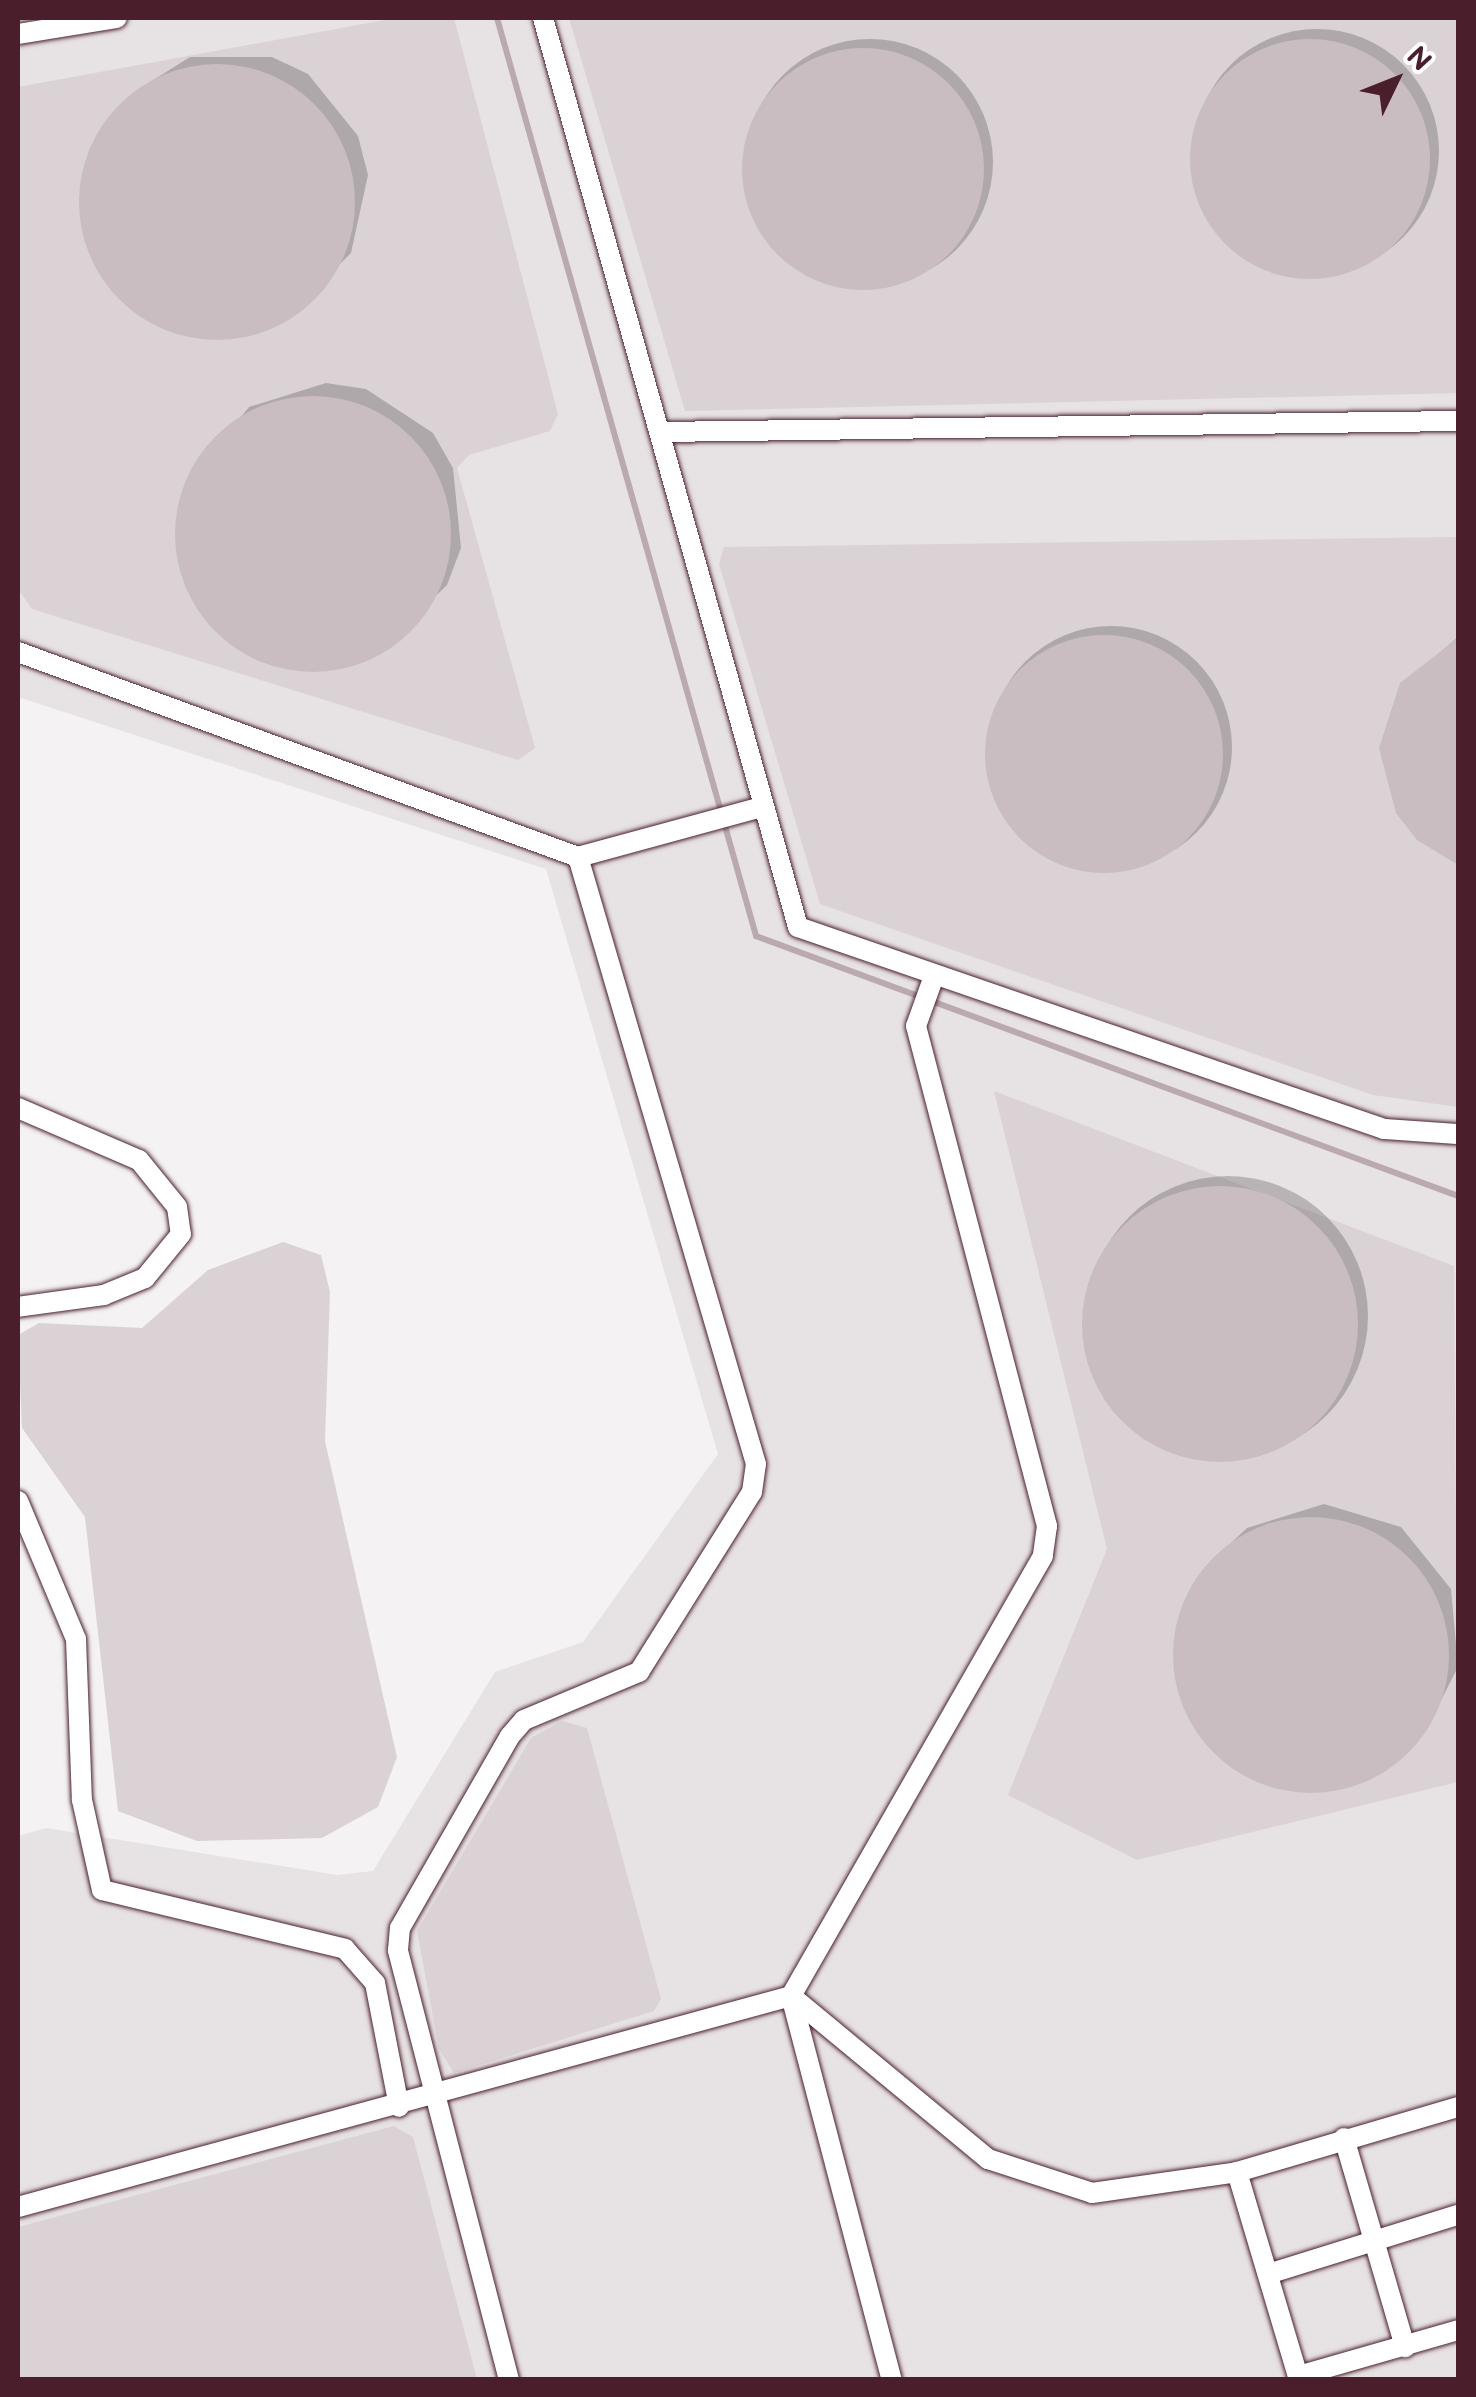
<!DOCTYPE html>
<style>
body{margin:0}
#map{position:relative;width:1476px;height:2397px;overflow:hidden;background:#f4f2f2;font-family:"Balsamiq Sans",sans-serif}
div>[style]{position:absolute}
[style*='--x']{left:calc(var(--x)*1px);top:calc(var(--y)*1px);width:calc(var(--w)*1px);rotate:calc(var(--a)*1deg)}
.built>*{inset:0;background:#e7e2e3}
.green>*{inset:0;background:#dbd2d5}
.shadow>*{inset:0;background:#0003}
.round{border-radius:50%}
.stream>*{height:6px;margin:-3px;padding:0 3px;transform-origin:3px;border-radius:3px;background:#baa9ae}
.building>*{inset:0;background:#cabdc1}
.roads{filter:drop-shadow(0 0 2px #4a1f2b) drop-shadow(0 0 2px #4a1f2b)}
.minor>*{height:20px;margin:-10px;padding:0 10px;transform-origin:10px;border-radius:10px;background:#fff}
span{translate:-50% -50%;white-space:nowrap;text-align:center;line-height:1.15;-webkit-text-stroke:9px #fff;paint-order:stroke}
.frame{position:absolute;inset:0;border:20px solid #4a1f2b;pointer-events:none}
.north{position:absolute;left:1346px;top:30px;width:100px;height:100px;-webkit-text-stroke:8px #fff;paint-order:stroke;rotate:47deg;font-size:28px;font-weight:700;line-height:40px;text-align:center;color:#4a1f2b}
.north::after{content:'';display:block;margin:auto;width:35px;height:45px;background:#4a1f2b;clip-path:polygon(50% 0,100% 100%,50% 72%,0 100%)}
</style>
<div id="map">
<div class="built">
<div style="clip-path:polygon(18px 18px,1458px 18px,1458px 2379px,18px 2379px,18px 1836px,46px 1828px,337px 1875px,373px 1871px,495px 1672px,583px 1642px,718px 1454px,546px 869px,18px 697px)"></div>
</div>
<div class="green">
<div style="clip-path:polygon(396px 18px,454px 18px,558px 414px,550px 431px,469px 455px,457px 468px,535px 748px,518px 760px,32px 609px,18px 589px,18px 87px)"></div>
<div style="clip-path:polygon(569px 18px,1458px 18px,1458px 393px,685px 411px)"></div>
<div style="clip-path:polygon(1458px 537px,1458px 1107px,1373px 1095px,820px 904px,719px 564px,724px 547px)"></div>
<div style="clip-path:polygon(994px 1091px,1454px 1266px,1458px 1782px,1137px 1860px,1008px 1795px,1107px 1549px)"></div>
<div style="clip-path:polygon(283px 1242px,321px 1255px,330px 1292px,325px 1441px,397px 1757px,378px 1807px,322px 1838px,197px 1841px,118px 1811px,85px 1517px,22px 1428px,18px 1335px,39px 1323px,142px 1328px,208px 1270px)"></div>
<div style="clip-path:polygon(562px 1721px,587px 1728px,661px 1999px,654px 2011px,454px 2073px,439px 2049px,417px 1931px,531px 1738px)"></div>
<div style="clip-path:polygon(394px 2126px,413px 2137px,477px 2379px,18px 2379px,18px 2227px)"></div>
</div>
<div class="shadow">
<div class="round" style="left:1195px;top:29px;width:244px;height:244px"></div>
<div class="round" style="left:747px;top:39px;width:246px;height:246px"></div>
<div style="clip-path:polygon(190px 57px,272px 57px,308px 74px,358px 136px,368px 175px,351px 253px,280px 323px,242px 336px,162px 326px,101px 272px,81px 193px,90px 154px,139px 89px)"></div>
<div style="clip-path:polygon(326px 383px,366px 389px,433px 433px,453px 468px,461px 548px,447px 585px,375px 655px,297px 669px,223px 636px,181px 566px,185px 486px,249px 407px)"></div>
<div class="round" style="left:990px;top:626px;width:242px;height:242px"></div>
<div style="clip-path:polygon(1458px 637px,1458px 860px,1398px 812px,1381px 748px,1402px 685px)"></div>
<div class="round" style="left:1088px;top:1176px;width:280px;height:280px"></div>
<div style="clip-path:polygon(1324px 1504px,1401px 1527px,1451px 1589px,1458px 1667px,1431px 1720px,1373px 1776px,1335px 1789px,1255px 1779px,1221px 1757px,1179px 1687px,1183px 1607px,1232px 1542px,1247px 1528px)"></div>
</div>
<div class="stream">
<div style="--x:497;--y:18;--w:954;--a:74.24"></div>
<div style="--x:756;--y:936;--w:749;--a:20.32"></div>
</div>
<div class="building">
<div class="round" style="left:1190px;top:39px;width:240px;height:240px"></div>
<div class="round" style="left:742px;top:48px;width:242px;height:242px"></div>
<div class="round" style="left:79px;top:64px;width:276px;height:276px"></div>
<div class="round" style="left:175px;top:396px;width:276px;height:276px"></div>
<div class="round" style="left:985px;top:635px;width:238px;height:238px"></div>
<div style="clip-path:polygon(1458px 638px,1458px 865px,1417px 840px,1396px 813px,1379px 748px,1400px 683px)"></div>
<div class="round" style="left:1082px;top:1186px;width:276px;height:276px"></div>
<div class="round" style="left:1173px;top:1517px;width:276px;height:276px"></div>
</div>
<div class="roads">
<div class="minor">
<div style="--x:543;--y:18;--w:944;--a:74.33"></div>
<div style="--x:798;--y:927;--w:620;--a:19.02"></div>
<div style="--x:1384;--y:1129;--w:74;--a:3.9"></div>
<div style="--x:18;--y:34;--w:100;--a:-9.2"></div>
<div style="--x:660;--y:432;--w:798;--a:-0.79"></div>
<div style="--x:18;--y:652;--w:596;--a:20.11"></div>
<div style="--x:934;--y:976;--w:53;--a:109.8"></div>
<div style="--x:916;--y:1026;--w:517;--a:75.32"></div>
<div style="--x:1047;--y:1526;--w:30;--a:98"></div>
<div style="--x:1043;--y:1556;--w:507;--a:119.8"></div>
<div style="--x:791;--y:1996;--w:256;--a:39.6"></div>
<div style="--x:988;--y:2159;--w:109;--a:18.1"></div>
<div style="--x:1092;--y:2193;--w:147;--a:-8.2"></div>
<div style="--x:1237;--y:2172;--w:230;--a:-16.4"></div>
<div style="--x:18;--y:1108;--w:132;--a:23.3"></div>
<div style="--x:139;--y:1160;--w:60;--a:51"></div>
<div style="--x:177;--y:1207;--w:27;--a:82"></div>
<div style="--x:181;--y:1234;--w:57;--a:129.3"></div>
<div style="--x:145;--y:1278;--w:44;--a:157.5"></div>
<div style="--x:104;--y:1295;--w:87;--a:172.1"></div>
<div style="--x:18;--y:1501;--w:150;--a:67.2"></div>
<div style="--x:76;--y:1639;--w:161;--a:87.9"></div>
<div style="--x:82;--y:1800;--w:92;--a:77.5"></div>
<div style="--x:102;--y:1890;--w:250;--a:13.6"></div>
<div style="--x:345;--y:1949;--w:45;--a:48.6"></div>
<div style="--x:375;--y:1983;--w:126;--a:79"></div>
<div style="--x:1344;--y:2138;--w:218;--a:73.7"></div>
<div style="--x:1237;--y:2172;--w:213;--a:73.4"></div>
<div style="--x:1298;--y:2376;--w:166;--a:-16"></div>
<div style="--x:18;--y:2207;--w:801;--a:-15.27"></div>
<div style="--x:791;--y:1996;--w:397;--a:75.3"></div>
<div style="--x:1268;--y:2274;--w:199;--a:-17.3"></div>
<div style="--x:509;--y:2380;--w:444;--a:-104.5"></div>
<div style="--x:398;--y:1950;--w:22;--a:-85"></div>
<div style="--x:400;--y:1928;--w:221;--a:-60.2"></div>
<div style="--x:510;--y:1736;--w:21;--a:-49"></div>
<div style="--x:524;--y:1720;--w:125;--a:-22.7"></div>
<div style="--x:639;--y:1672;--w:213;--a:-57.9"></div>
<div style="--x:752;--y:1492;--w:28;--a:-82"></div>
<div style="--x:756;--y:1464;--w:633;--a:-106.34"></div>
<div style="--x:578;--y:857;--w:187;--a:-15.2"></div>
</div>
</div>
<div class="frame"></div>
<div class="north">N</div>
</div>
